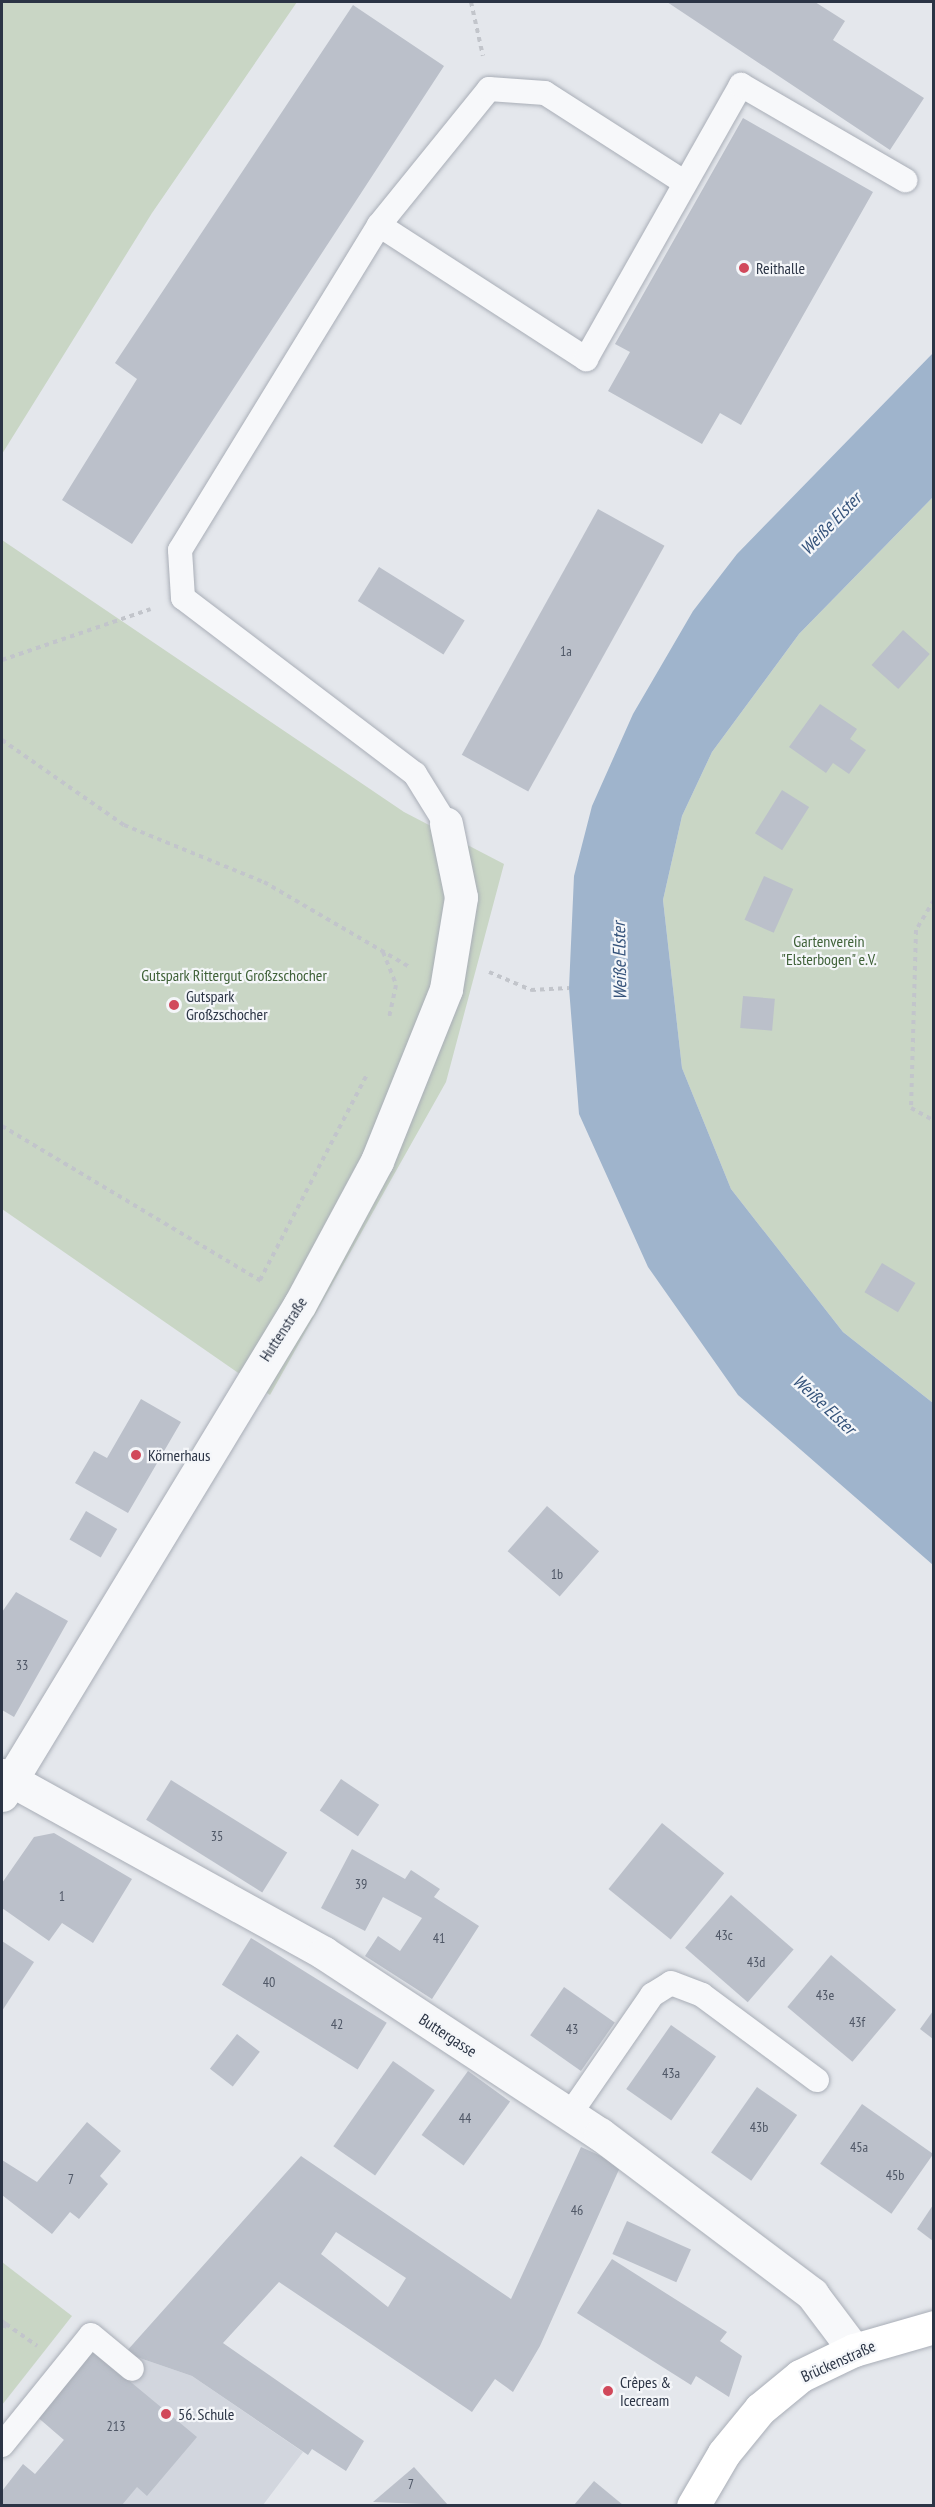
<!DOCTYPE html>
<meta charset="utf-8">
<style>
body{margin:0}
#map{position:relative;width:935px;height:2507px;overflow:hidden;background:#e4e7ec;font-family:"PT Sans Narrow",sans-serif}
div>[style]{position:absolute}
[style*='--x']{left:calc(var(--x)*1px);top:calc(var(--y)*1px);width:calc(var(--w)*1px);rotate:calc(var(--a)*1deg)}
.built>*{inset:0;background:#d2d6de}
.green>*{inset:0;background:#c9d6c5}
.water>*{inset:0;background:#9fb4cc}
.building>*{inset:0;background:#bbc0ca;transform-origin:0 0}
.path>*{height:4px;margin-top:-2px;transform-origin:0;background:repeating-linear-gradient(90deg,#c2c5cb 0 4.5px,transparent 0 9px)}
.roads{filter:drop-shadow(0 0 2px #a9aeb7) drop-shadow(0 0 2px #a9aeb7)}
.service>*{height:24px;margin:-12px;padding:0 12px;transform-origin:12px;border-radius:12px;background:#f7f8fa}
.minor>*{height:33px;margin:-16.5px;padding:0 16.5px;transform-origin:16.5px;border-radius:16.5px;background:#f7f8fa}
.secondary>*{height:33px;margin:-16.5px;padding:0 16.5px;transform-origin:16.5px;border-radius:16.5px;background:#fff}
.dots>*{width:16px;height:16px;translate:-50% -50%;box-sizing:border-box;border:3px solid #f4f6f9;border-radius:50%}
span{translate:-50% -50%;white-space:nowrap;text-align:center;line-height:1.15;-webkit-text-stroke:4.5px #f4f6f9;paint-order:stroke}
.number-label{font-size:14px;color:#4f5766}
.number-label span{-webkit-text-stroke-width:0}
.poi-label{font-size:16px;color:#2b3445}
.left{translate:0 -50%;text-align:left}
.park-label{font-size:16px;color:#3f6138}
.street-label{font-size:16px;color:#2b3445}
.water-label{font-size:18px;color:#34527a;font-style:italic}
.frame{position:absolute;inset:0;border:3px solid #2b3445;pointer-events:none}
</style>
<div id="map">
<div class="built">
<div style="clip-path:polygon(125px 2353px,192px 2376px,303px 2452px,263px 2505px,10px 2506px,120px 2371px)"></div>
</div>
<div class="green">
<div style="clip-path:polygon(2px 2px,297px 2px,152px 213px,2px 454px)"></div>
<div style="clip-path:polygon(933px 497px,933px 1403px,843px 1332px,731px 1189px,682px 1068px,663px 900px,682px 816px,712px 752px,799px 634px)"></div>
<div style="clip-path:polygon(2px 540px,404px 812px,504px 864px,446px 1082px,270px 1395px,2px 1209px)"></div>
<div style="clip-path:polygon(2px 2262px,72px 2316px,2px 2405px)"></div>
</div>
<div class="water">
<div style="clip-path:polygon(933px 353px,933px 497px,799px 634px,712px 752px,682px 816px,663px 900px,682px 1068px,731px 1189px,843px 1332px,933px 1403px,933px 1565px,738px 1395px,648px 1267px,579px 1114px,569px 988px,574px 876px,592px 806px,633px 714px,693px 611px,737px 554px)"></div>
</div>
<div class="building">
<div style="clip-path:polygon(667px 2px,815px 2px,845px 21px,833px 40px,924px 98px,890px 150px)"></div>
<div style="clip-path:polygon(353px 5px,444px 66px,132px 544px,62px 500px,137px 379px,115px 363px)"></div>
<div style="clip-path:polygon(743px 118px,873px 192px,741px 425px,720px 413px,702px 444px,608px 391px,630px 352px,615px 344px)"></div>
<div style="left:598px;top:509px;width:76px;height:281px;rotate:29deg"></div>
<div style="left:379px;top:567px;width:101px;height:40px;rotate:32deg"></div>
<div style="left:903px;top:630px;width:36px;height:47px;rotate:42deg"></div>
<div style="clip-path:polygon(820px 704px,857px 729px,850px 739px,866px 750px,849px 774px,833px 763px,826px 773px,789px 747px)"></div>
<div style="left:782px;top:790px;width:32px;height:51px;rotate:32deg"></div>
<div style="left:764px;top:876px;width:32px;height:48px;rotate:24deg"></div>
<div style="left:743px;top:996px;width:32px;height:32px;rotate:5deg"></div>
<div style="left:882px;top:1263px;width:39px;height:34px;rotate:31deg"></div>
<div style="clip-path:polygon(141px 1399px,181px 1422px,128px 1513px,75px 1483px,94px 1451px,107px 1458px)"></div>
<div style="left:547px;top:1506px;width:69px;height:60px;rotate:41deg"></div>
<div style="left:86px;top:1511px;width:36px;height:33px;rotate:30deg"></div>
<div style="clip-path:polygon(16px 1592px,68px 1621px,14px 1717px,2px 1710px,2px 1612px)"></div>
<div style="left:341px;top:1779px;width:46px;height:38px;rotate:34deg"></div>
<div style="left:171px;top:1780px;width:137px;height:47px;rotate:32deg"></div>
<div style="left:662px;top:1823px;width:80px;height:85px;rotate:39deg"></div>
<div style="clip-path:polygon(54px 1833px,132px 1879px,93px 1943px,62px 1923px,49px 1941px,2px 1908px,2px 1883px,34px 1837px)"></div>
<div style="clip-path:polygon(352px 1849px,405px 1879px,411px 1870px,440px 1889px,434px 1897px,479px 1926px,432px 1999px,365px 1956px,378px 1936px,400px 1951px,422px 1918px,383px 1897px,365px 1931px,321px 1908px)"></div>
<div style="left:731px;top:1895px;width:83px;height:70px;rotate:41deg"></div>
<div style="left:251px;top:1938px;width:160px;height:55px;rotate:32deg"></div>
<div style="clip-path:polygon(2px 1941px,34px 1962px,2px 2011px)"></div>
<div style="left:831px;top:1955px;width:85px;height:68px;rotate:40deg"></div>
<div style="left:564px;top:1987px;width:62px;height:59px;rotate:35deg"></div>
<div style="clip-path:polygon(933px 2011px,933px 2039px,920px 2029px)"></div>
<div style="left:671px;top:2025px;width:55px;height:78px;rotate:35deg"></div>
<div style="left:237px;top:2034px;width:29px;height:44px;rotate:38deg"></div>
<div style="left:393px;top:2061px;width:51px;height:104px;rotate:35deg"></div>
<div style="left:468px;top:2071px;width:52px;height:79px;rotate:36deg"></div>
<div style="left:757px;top:2087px;width:49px;height:80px;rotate:35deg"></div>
<div style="left:862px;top:2104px;width:87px;height:73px;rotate:35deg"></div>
<div style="clip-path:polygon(87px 2122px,121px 2151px,100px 2176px,108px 2184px,79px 2219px,70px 2212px,52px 2234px,2px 2195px,2px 2160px,37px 2182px)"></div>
<div style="clip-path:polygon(evenodd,581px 2147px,621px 2165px,540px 2346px,513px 2392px,495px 2379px,472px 2412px,279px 2282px,223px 2343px,364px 2441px,346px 2471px,312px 2449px,308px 2455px,192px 2376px,125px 2353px,301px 2156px,511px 2299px,581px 2147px,336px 2232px,406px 2278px,388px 2307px,321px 2254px,336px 2232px)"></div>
<div style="clip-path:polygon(933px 2205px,933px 2241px,917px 2229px)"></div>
<div style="left:627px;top:2221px;width:70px;height:36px;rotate:24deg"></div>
<div style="clip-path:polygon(612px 2259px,727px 2332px,720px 2341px,742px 2356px,729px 2397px,696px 2376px,691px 2385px,577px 2313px)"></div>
<div style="clip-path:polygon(91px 2349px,197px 2437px,147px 2496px,137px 2487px,122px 2505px,2px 2505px,2px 2491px,23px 2464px,35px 2474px,64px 2440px,35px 2415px)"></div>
<div style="clip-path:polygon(414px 2467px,448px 2505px,373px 2502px)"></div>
<div style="clip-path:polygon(594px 2481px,623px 2505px,574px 2505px)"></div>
</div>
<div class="path">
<div style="--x:471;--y:2;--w:55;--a:77.5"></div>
<div style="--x:2;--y:660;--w:157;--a:-18.9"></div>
<div style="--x:2;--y:740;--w:149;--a:34.9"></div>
<div style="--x:124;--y:825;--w:151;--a:22.2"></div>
<div style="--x:264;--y:882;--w:170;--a:30.3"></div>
<div style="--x:934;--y:900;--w:35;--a:121"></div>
<div style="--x:916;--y:930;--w:178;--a:91.6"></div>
<div style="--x:911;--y:1108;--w:26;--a:29"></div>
<div style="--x:383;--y:952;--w:35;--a:68"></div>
<div style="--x:396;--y:985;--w:35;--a:102"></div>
<div style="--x:489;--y:972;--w:46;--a:23.2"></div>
<div style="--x:531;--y:990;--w:38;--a:-3"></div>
<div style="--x:2;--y:1126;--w:302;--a:30.9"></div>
<div style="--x:260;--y:1280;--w:230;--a:-62.5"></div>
<div style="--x:2;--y:2321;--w:5;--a:37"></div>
<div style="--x:6;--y:2324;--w:8;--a:120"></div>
<div style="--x:6;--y:2324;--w:38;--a:35"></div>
</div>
<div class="roads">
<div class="service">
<div style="--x:379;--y:225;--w:247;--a:32.9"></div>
<div style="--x:586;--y:359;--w:315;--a:-60.5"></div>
<div style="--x:741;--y:85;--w:190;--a:30.1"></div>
<div style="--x:446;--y:824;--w:59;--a:-121.8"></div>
<div style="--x:415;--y:774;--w:291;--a:-142.8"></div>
<div style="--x:183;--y:598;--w:48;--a:-93.6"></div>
<div style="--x:180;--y:550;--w:381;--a:-58.5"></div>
<div style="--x:379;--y:225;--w:175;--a:-51"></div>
<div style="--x:489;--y:89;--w:56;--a:4.1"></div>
<div style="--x:545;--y:93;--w:166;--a:32.7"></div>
<div style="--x:570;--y:2114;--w:145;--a:-55.4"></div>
<div style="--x:652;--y:1995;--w:22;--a:-32"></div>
<div style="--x:671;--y:1983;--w:33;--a:21"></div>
<div style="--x:702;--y:1995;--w:143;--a:36.5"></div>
<div style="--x:2;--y:2445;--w:141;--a:-51"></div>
<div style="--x:91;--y:2335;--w:53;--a:39.7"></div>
</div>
<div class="minor">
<div style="--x:2;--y:1775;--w:368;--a:28.9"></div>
<div style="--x:324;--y:1953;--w:330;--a:33.3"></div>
<div style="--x:600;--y:2134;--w:266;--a:37"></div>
<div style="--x:812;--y:2294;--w:70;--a:53.1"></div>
<div style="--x:2;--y:1795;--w:574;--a:-58.75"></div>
<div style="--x:300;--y:1304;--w:162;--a:-61.7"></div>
<div style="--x:377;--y:1161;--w:185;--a:-68.1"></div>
<div style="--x:446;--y:989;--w:93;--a:-80.7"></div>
<div style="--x:461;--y:897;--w:75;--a:-101.6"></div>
</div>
<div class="secondary">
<div style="--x:693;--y:2506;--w:61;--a:-59.7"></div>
<div style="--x:724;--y:2453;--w:57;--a:-50.7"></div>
<div style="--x:760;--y:2409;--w:52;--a:-39.5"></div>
<div style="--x:800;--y:2376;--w:60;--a:-25.7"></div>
<div style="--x:854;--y:2350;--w:83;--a:-16"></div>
</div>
</div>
<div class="dots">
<div style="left:744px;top:268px;background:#d1495b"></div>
<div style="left:174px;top:1005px;background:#d1495b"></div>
<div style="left:136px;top:1455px;background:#d1495b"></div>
<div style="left:608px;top:2391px;background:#d1495b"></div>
<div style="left:166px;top:2414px;background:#d1495b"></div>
</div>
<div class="number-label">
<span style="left:566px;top:651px">1a</span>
<span style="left:557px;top:1574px">1b</span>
<span style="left:22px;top:1665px">33</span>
<span style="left:217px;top:1836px">35</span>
<span style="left:361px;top:1884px">39</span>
<span style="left:62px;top:1896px">1</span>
<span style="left:724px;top:1935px">43c</span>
<span style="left:439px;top:1938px">41</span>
<span style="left:756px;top:1962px">43d</span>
<span style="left:269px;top:1982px">40</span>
<span style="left:825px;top:1995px">43e</span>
<span style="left:857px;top:2022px">43f</span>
<span style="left:337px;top:2024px">42</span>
<span style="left:572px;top:2029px">43</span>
<span style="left:671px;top:2073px">43a</span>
<span style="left:465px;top:2118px">44</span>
<span style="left:759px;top:2127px">43b</span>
<span style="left:859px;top:2147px">45a</span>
<span style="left:895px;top:2175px">45b</span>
<span style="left:71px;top:2179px">7</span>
<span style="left:577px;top:2210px">46</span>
<span style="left:116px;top:2426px">213</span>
<span style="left:411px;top:2484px">7</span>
</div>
<div class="poi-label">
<span class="left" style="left:756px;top:268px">Reithalle</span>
<span class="left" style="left:186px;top:1005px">Gutspark<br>Großzschocher</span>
<span class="left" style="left:148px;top:1455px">Körnerhaus</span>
<span class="left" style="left:620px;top:2391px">Crêpes &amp;<br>Icecream</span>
<span class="left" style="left:178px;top:2414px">56. Schule</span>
</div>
<div class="park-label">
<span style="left:829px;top:950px">Gartenverein<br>"Elsterbogen" e.V.</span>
<span style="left:234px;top:975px">Gutspark Rittergut Großzschocher</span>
</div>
<div class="street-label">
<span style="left:283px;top:1329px;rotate:-57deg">Huttenstraße</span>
<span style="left:448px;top:2035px;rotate:33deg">Buttergasse</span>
<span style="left:838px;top:2361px;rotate:-24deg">Brückenstraße</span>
</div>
<div class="water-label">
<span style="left:831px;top:524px;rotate:-46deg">Weiße Elster</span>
<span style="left:620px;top:961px;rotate:-91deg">Weiße Elster</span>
<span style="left:824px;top:1405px;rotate:43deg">Weiße Elster</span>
</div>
<div class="frame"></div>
</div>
